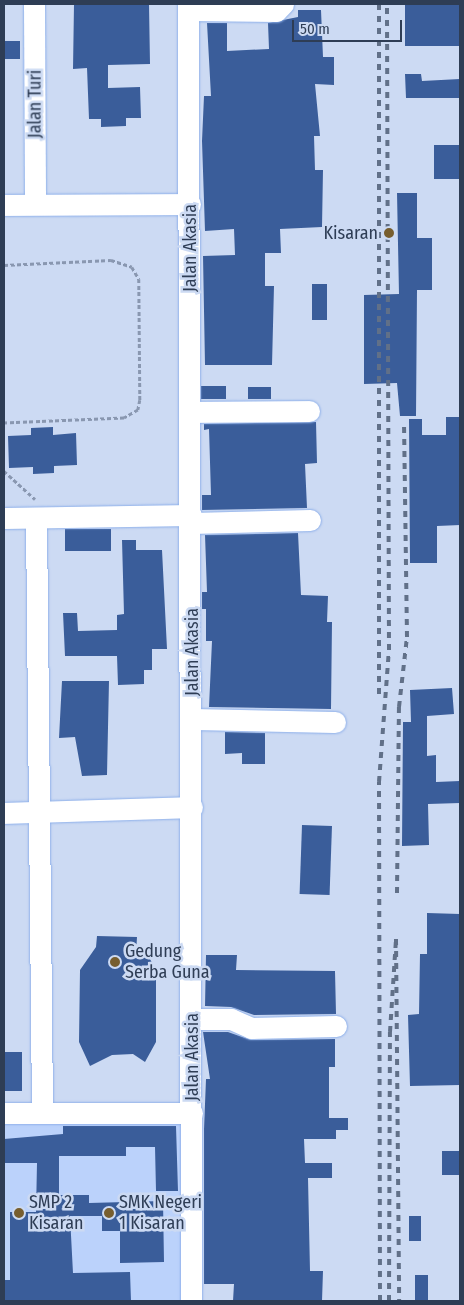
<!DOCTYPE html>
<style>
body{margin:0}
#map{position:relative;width:464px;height:1305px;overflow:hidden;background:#ccdaf3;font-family:"Fira Sans Condensed",sans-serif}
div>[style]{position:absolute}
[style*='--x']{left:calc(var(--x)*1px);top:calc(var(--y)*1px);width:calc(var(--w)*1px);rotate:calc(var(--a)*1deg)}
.built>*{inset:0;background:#bbd2fb;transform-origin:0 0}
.building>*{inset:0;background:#3a5d9a;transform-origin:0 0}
.path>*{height:2.5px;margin-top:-1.25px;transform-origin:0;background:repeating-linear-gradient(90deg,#8997b0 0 4px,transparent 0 6.5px)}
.roads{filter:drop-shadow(0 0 1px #8dafea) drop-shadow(0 0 1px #8dafea)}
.minor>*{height:21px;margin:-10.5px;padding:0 10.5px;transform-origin:10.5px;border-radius:10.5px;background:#fff}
.rail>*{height:4px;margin-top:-2px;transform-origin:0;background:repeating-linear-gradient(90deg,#617088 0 6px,transparent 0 12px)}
.dots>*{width:14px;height:14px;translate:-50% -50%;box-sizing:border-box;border:2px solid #ccdaf3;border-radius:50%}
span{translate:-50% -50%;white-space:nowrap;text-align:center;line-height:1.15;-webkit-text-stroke:5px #ccdaf3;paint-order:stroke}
.street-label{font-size:18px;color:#2e3d55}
.poi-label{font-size:18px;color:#2e3d55}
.right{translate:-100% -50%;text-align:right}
.left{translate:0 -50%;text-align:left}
.frame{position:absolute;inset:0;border:5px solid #2e3d55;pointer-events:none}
.scale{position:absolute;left:292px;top:20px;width:110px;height:22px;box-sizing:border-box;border:2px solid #2e3d55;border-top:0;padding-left:6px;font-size:15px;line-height:18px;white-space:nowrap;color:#2e3d55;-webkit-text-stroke:4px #ccdaf3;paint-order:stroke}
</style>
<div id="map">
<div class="built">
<div style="left:182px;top:1123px;width:178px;height:178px;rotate:90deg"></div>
</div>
<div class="building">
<div style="clip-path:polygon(74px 4px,149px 4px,150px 64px,108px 65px,108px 88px,140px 87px,141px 118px,126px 118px,126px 126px,101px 127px,101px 119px,89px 119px,87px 68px,73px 69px)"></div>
<div style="left:405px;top:4px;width:55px;height:42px"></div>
<div style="clip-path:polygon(298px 10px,321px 10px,323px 57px,334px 57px,334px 85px,315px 84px,320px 136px,314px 136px,315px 170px,323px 170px,322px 227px,280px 229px,281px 253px,265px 253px,265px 286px,274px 286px,272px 365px,205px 365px,203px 256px,235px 255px,234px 229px,205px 231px,202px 141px,204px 96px,211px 96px,207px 23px,227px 23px,227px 51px,269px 49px,268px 23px,298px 17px)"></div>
<div style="left:4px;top:41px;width:16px;height:18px"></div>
<div style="clip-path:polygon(405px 74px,421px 74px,422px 81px,460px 79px,460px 98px,406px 98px)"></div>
<div style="left:460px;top:145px;width:34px;height:26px;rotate:90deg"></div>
<div style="clip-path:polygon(397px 193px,417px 193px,417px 238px,432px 238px,432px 290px,417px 290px,416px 416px,400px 416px,397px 383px,364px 384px,364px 295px,399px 294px)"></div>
<div style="left:312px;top:284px;width:15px;height:36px"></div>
<div style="left:226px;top:386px;width:13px;height:25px;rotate:90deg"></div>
<div style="left:271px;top:387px;width:12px;height:23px;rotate:90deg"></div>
<div style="clip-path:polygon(446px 417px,460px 417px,460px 525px,437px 526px,437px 563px,410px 563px,409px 419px,422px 419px,422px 435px,446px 435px)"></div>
<div style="clip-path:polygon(316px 422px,317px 463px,305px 464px,307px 508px,202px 510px,202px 495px,211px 495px,209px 429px,204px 430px,204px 424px)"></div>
<div style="clip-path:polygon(53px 427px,53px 435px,76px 433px,77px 465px,54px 466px,54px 473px,33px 474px,33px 467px,9px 468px,8px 436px,31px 435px,31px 428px)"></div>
<div style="left:111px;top:529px;width:22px;height:46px;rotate:90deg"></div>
<div style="clip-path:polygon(298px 533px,301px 595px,328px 596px,327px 622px,332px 622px,331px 709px,209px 707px,212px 641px,206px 641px,206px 609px,202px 609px,202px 592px,207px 592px,205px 535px)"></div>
<div style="clip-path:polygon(122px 540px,136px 540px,136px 550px,162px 550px,167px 649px,152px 649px,152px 670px,144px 670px,144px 684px,118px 685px,117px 656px,65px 656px,63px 613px,77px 613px,78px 631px,117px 630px,117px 615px,124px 614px)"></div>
<div style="clip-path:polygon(62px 681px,109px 681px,107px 775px,82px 776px,75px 737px,59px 738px)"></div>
<div style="clip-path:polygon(452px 688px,454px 714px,427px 716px,427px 756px,436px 755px,436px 782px,460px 781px,460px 803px,428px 804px,429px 845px,402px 846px,403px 722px,411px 722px,410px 690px)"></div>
<div style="clip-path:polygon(225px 732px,265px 733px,265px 764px,242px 764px,242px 753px,225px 754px)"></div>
<div style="left:302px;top:825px;width:30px;height:69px;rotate:2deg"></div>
<div style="clip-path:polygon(427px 913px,460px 914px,460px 1085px,410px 1086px,408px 1015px,419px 1014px,420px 954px,427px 954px)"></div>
<div style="clip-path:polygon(97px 936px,137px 937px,136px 954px,145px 950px,156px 970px,156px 1042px,145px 1062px,133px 1054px,112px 1055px,90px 1066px,79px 1042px,80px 970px,96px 947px)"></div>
<div style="clip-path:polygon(206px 955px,237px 955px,236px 970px,335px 971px,336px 1014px,254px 1015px,231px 1007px,205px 1006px)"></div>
<div style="clip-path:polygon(203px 1032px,228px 1032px,251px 1040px,335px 1039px,335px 1067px,329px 1067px,329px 1118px,348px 1118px,348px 1130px,336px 1130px,336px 1139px,304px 1139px,305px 1163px,332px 1163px,332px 1178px,308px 1178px,310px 1271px,323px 1271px,322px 1301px,233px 1301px,234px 1284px,204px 1284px,204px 1129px,206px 1079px,210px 1079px)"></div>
<div style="left:4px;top:1052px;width:18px;height:39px"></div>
<div style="clip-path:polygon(63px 1126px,176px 1126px,178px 1191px,156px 1191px,155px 1147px,126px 1147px,126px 1156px,59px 1156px,59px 1195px,89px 1195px,89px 1203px,163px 1201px,164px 1262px,120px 1263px,120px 1231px,102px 1231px,102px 1216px,70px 1216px,73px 1273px,130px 1272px,131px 1301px,4px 1301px,4px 1280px,10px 1280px,10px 1212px,36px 1212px,37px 1163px,4px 1163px,4px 1139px,63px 1134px)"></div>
<div style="left:442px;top:1151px;width:17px;height:24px"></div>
<div style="left:409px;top:1216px;width:12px;height:25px"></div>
<div style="left:415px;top:1275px;width:13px;height:26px"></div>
</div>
<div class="path">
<div style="--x:4;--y:265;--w:107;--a:-2.7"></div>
<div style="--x:111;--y:260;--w:22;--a:18"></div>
<div style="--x:132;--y:267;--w:14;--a:60"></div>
<div style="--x:139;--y:279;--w:121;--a:89.5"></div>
<div style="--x:140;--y:400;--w:10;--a:101"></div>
<div style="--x:138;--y:410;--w:16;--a:150"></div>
<div style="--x:124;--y:418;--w:120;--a:177.6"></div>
<div style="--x:4;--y:471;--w:42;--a:42.1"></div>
</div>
<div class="roads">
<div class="minor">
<div style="--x:34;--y:4;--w:200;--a:89.7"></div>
<div style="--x:188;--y:4;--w:1297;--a:89.87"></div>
<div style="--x:188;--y:10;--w:88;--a:0.7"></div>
<div style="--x:276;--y:11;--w:10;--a:-45"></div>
<div style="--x:4;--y:205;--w:186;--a:-0.3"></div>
<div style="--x:191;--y:412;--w:118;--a:-0.5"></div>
<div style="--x:4;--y:518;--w:187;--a:-0.9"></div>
<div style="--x:36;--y:518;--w:595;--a:89.42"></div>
<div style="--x:191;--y:523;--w:119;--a:-1.4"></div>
<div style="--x:192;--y:719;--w:143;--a:1.2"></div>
<div style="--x:4;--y:813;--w:188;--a:-1.8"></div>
<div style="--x:192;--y:1019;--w:39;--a:0"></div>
<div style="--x:231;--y:1019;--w:22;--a:24"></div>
<div style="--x:251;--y:1028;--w:85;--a:-1.3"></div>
<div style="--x:4;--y:1113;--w:188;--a:0"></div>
</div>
</div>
<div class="rail">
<div style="--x:379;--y:4;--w:693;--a:90"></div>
<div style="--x:397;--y:893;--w:186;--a:-89.4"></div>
<div style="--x:399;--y:707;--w:70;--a:-83.5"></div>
<div style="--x:407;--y:637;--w:213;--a:-90.8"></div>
<div style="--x:380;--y:1301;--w:519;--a:-90.11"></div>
<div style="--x:379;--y:782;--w:132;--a:-85.7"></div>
<div style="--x:389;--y:650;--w:646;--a:-90.18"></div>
<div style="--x:389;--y:1301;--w:269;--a:-89.8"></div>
<div style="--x:390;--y:1032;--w:93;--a:-86.3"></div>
<div style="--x:396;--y:939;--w:362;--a:89.5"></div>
</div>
<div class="dots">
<div style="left:389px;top:233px;background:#775e2f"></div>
<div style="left:115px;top:962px;background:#775e2f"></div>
<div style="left:19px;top:1213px;background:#775e2f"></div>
<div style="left:109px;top:1213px;background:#775e2f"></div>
</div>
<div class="street-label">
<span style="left:35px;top:104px;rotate:-90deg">Jalan Turi</span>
<span style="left:190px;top:248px;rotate:-90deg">Jalan Akasia</span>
<span style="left:192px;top:652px;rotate:-90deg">Jalan Akasia</span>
<span style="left:192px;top:1057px;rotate:-90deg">Jalan Akasia</span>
</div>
<div class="poi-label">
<span class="right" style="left:378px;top:233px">Kisaran</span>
<span class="left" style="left:125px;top:962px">Gedung<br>Serba Guna</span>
<span class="left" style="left:29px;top:1213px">SMP 2<br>Kisaran</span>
<span class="left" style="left:119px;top:1213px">SMK Negeri<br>1 Kisaran</span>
</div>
<div class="frame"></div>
<div class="scale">50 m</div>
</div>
